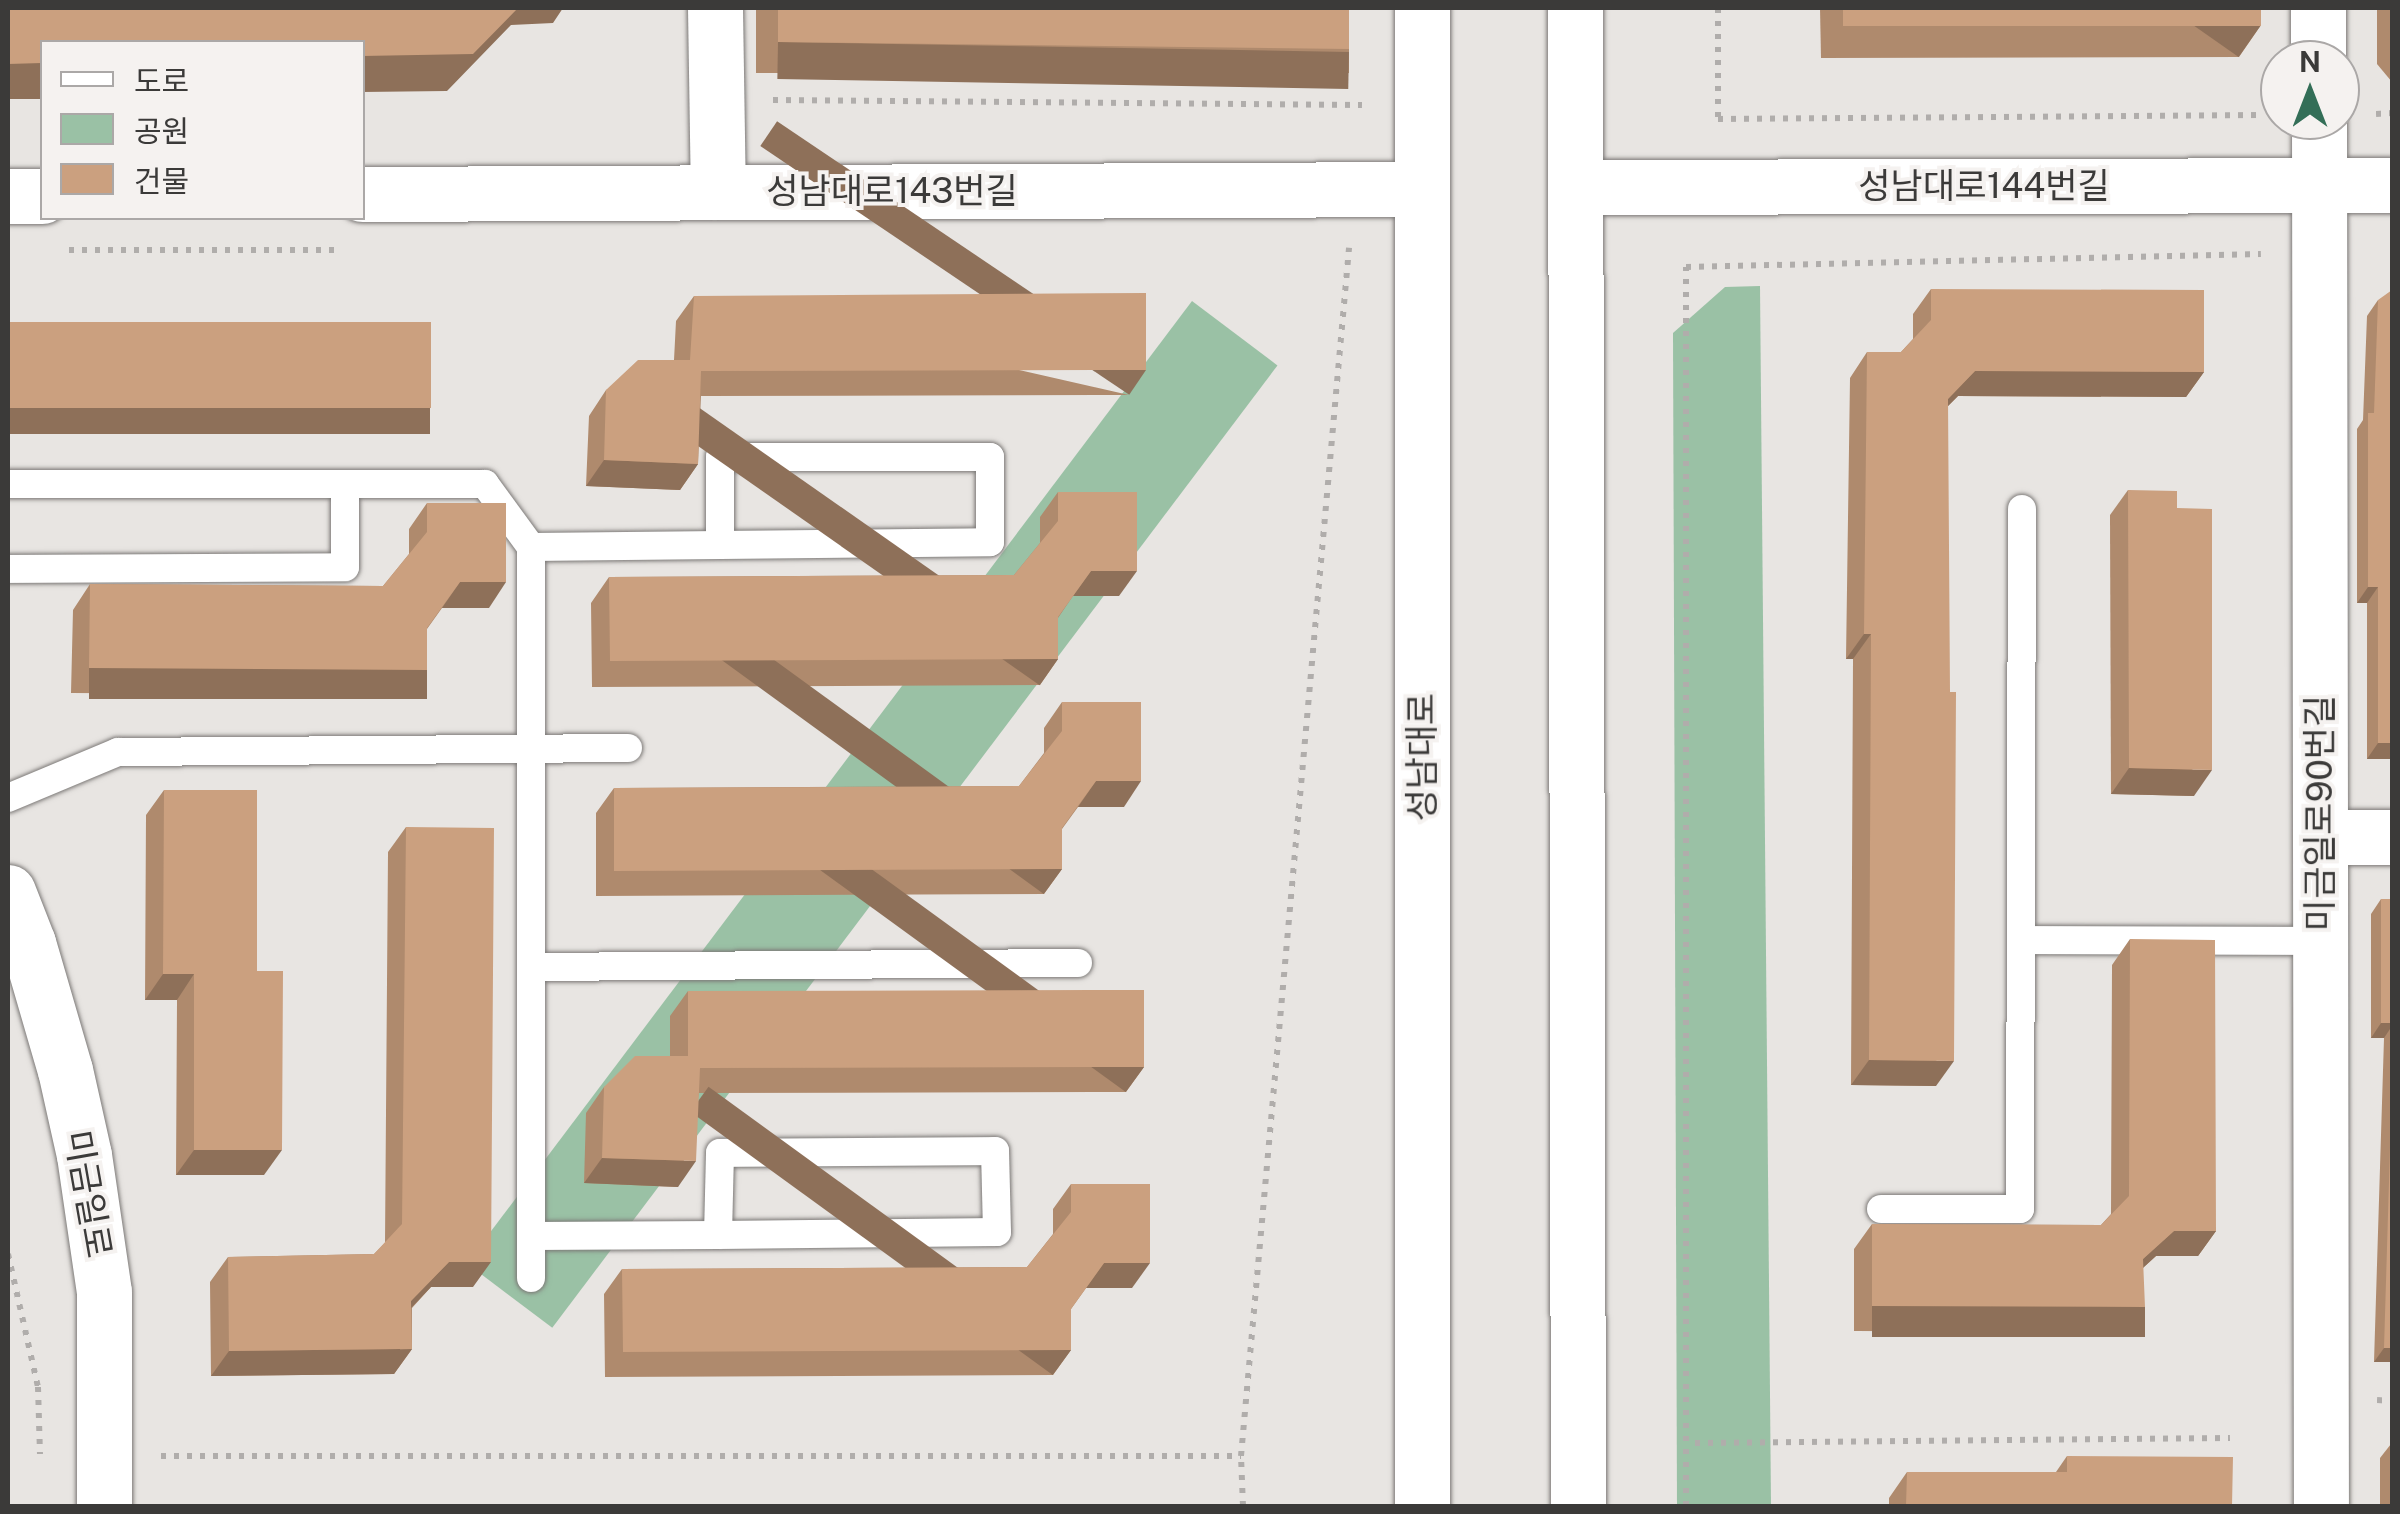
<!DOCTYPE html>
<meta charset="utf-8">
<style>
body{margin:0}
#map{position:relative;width:2400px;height:1514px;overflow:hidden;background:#e8e5e2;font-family:"Public Sans","Noto Sans KR",sans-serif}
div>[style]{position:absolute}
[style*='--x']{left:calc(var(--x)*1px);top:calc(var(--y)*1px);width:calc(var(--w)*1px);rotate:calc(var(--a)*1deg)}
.green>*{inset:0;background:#9ac1a5;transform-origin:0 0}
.path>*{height:6px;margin-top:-3px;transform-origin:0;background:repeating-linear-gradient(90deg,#b0adab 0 5px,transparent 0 13px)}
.roads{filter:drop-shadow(0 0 2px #7c7977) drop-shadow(0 0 2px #7c7977)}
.service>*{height:28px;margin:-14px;padding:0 14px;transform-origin:14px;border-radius:14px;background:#fff}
.minor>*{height:55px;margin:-27.5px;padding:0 27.5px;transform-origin:27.5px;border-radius:27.5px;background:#fff}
.tertiary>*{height:55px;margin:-27.5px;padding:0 27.5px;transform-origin:27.5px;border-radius:27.5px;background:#fff}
.primary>*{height:55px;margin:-27.5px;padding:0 27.5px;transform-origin:27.5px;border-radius:27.5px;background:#fff}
.wall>*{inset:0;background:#af8a6d;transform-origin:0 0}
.shaded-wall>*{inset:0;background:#8e7059;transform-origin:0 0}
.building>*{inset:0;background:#cba07f;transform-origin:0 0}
span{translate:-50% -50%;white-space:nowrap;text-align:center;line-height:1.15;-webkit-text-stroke:8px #f5f2f0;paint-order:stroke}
.street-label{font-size:35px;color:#3b3a39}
.frame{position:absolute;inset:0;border:10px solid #3b3a39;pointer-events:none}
.legend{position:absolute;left:40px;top:40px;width:325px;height:180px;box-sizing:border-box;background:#f5f2f0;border:2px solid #aba8a7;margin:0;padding:12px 18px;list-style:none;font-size:30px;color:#3b3a39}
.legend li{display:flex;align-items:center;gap:20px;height:50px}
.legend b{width:50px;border:2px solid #aba8a7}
.north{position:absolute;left:2260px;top:40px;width:100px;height:100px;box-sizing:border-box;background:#f5f2f0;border:2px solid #aba8a7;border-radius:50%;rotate:0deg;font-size:28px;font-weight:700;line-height:40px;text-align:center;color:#3b3a39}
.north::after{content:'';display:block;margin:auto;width:35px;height:45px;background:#336e57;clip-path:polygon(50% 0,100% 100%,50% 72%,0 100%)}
</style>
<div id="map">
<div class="green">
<div style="clip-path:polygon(1760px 286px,1771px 1506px,1677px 1506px,1673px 333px,1725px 287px)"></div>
<div style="left:1192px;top:301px;width:107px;height:1205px;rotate:37deg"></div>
</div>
<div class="path">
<div style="--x:1718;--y:8;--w:111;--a:90"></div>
<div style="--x:1718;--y:119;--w:542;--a:-0.42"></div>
<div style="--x:773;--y:100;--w:589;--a:0.49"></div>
<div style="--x:2376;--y:114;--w:16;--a:-4"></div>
<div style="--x:69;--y:250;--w:267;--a:0"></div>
<div style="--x:8;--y:1254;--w:136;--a:77.3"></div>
<div style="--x:38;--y:1387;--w:67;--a:88.3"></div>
<div style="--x:2377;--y:1400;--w:15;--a:4"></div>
<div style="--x:1695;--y:1443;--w:535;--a:-0.54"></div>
<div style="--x:161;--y:1456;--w:1080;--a:0"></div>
<div style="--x:1243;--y:1506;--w:50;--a:-92.3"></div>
<div style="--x:1241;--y:1456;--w:1213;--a:-84.89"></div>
<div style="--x:1686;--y:1506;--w:1239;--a:-90"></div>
<div style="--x:1686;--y:267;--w:575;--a:-1.3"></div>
</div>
<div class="roads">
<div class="service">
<div style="--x:8;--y:484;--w:477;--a:0"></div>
<div style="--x:485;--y:484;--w:78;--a:53.9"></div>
<div style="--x:531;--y:547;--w:731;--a:90"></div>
<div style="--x:531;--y:547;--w:189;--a:-0.6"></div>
<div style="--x:720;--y:545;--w:270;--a:-0.6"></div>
<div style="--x:990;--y:542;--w:85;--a:-90"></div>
<div style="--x:990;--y:457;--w:270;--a:180"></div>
<div style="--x:720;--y:457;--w:88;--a:90"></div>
<div style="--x:8;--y:569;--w:337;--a:-0.3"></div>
<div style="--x:345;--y:567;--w:83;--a:-90"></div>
<div style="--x:8;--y:798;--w:119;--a:-22.7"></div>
<div style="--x:118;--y:752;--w:510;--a:-0.45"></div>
<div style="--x:2022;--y:940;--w:299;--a:0.2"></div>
<div style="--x:532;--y:967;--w:546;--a:-0.42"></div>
<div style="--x:1881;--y:1209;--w:139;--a:0"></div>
<div style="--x:2020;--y:1209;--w:700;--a:-89.84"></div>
<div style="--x:531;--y:1236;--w:187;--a:-0.3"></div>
<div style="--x:718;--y:1235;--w:279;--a:-0.6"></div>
<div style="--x:997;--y:1232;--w:81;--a:-91.4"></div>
<div style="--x:995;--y:1151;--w:275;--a:179.6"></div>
<div style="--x:720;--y:1153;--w:82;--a:91.4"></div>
</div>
<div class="minor">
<div style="--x:715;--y:8;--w:184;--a:89.1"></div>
<div style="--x:2318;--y:8;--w:52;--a:90"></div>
<div style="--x:2319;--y:120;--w:1386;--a:89.92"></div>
<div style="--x:2321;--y:837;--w:71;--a:0"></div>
</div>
<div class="tertiary">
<div style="--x:1575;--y:187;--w:817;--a:-0.14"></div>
<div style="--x:362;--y:194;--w:1059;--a:-0.27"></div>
<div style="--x:8;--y:196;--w:34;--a:0"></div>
<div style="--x:8;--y:892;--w:55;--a:68.6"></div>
<div style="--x:28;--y:943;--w:132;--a:73.8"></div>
<div style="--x:65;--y:1070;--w:87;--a:77.4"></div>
<div style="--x:84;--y:1155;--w:138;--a:81.7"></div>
<div style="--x:104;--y:1292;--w:214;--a:90"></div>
</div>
<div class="primary">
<div style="--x:1575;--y:8;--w:1498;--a:89.89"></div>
<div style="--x:1422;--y:1506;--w:1498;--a:-90"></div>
</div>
</div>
<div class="wall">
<div style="left:756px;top:8px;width:593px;height:65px"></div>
<div style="clip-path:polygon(1820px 8px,2261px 8px,2261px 25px,2239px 57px,1821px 58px)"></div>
<div style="clip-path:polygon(2377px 8px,2392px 8px,2392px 82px,2377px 64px)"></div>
<div style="clip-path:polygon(1931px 289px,2204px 372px,2186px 397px,1958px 396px,1948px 406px,1936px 1086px,1851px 1085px,1853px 659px,1846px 659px,1850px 378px,1867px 352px,1901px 352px,1913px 339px,1913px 314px)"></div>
<div style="clip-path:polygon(694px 296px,1129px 395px,701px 396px,698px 464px,680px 490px,586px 486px,589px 416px,606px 390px,674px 360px,676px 321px)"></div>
<div style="clip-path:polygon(2378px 300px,2392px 759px,2367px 759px,2367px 603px,2357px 603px,2357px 429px,2363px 420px,2367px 316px)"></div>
<div style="clip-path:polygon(2128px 490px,2177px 508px,2194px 796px,2111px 794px,2110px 515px)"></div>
<div style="clip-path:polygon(1058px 492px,1119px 596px,1073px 596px,1058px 618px,1058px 659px,1040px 685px,592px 687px,591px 603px,609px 577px,1014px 575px,1040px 543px,1040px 517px)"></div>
<div style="clip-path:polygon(427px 503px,489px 608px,442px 608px,427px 629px,427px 670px,409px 695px,71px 693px,73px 610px,90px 584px,383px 586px,409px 554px,409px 529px)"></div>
<div style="clip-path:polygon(1062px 702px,1124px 807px,1078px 807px,1062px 829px,1062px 869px,1044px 894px,596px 896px,596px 813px,614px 788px,1019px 786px,1044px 753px,1044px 728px)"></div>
<div style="clip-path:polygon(164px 790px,257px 971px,264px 1175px,176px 1175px,177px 1000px,145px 1000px,146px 815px)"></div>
<div style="clip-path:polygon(406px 827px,473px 1287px,431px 1287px,412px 1308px,412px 1349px,394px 1374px,211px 1376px,210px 1282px,228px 1257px,374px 1254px,385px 1243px,388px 852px)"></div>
<div style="clip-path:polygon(2381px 899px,2392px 899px,2392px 1362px,2374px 1362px,2384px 1038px,2371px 1038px,2371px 914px)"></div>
<div style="clip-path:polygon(2130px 939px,2216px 1231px,2198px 1256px,2156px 1256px,2143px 1268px,2127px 1332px,1854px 1331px,1854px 1249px,1872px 1224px,2101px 1225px,2111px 1214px,2112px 965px)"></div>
<div style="clip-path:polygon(688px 991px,1144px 1067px,1126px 1092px,699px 1093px,678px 1187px,584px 1183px,586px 1113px,604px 1087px,670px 1056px,670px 1016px)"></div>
<div style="clip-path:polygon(1071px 1184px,1132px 1288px,1086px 1288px,1071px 1309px,1071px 1350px,1053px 1375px,605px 1377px,604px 1294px,622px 1269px,1027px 1267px,1053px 1234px,1053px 1209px)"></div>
<div style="clip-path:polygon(2391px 1444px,2392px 1506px,2380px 1506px,2380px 1458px)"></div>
<div style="clip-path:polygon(2067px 1456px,2232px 1506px,1889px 1506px,1889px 1498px,1907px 1472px,2056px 1472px)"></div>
</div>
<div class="shaded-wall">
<div style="clip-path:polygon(518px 8px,563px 8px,553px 23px,511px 25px,447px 91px,362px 92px,362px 56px)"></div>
<div style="left:2261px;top:25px;width:39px;height:418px;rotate:125deg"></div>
<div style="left:778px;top:42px;width:571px;height:37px;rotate:1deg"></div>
<div style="left:42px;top:63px;width:36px;height:34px;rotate:90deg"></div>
<div style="left:1146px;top:370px;width:30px;height:445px;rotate:124deg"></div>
<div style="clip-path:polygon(1975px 371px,2204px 372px,2186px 397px,1958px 396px,1930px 424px,1948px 399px)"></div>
<div style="left:8px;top:408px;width:422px;height:26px"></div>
<div style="clip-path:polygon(604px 460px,698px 464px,680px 490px,586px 486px)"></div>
<div style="clip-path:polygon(1091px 571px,1137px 571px,1119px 596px,1073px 596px)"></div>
<div style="clip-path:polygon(460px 582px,506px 582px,489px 608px,442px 608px)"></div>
<div style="clip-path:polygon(2368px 587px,2378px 587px,2367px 603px,2357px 603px)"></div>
<div style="clip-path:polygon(1864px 634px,1871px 634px,1853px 659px,1846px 659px)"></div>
<div style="left:1058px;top:659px;width:32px;height:448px;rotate:125deg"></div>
<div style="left:89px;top:668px;width:338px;height:31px"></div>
<div style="clip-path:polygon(2378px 743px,2392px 743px,2392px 759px,2367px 759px)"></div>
<div style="clip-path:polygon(2129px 768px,2212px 770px,2194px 796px,2111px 794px)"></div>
<div style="clip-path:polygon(1096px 781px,1141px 781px,1124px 807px,1078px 807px)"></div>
<div style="left:1062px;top:869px;width:31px;height:448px;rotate:126deg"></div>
<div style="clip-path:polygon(163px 974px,194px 974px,177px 1000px,145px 1000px)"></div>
<div style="clip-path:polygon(2381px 1023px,2392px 1023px,2392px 1026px,2384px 1038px,2371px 1038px)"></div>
<div style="clip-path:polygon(1869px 1060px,1954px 1061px,1936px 1086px,1851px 1085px)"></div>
<div style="left:1144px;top:1067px;width:31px;height:444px;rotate:126deg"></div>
<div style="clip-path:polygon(194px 1150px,282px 1150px,264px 1175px,176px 1175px)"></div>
<div style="clip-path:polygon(602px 1158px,696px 1161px,678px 1187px,584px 1183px)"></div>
<div style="clip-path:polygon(2174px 1231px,2216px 1231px,2198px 1256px,2156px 1256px,2125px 1284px,2143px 1259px)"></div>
<div style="clip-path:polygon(449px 1262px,491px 1262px,473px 1287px,431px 1287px,394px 1326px,411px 1301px)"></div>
<div style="clip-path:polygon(1104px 1263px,1150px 1263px,1132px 1288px,1086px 1288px)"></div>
<div style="left:1872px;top:1306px;width:273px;height:31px"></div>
<div style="clip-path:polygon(2384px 1348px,2392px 1348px,2392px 1362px,2374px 1362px)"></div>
<div style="clip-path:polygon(412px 1349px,394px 1374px,211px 1376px,229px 1351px)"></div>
<div style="left:1071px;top:1350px;width:31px;height:448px;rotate:126deg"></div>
</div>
<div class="building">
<div style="clip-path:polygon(8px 8px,518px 8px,473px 54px,362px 56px,362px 42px,42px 42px,42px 63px,8px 64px)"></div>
<div style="clip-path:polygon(778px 8px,1349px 8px,1349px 49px,778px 42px)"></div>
<div style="left:1843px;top:8px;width:418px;height:18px"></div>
<div style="clip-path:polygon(1931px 289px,2204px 290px,2204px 372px,1975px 371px,1948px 399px,1950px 692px,1956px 692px,1954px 1061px,1869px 1060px,1871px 634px,1864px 634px,1867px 352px,1901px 352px,1931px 320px)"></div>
<div style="clip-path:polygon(2392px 290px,2392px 743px,2378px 743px,2378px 587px,2368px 587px,2368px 413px,2374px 413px,2378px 300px)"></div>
<div style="clip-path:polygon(1146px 293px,1146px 370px,701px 371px,698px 464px,604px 460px,606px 390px,638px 360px,690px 360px,694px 296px)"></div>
<div style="left:8px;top:322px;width:423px;height:86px"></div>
<div style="clip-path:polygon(2128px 490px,2177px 491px,2177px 508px,2212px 509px,2212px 770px,2129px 768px)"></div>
<div style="clip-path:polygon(1058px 492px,1137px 492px,1137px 571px,1091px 571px,1058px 617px,1058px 659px,610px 661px,609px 577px,1014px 575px,1058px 521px)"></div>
<div style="clip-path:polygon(427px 503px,506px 503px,506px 582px,460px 582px,427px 628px,427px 670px,89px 668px,90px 584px,383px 586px,427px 532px)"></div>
<div style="clip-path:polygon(1062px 702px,1141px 702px,1141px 781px,1096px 781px,1062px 828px,1062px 869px,614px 871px,614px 788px,1019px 786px,1062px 731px)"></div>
<div style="clip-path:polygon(164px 790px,257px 790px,257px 971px,283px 971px,282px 1150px,194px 1150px,194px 974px,163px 974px)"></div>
<div style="clip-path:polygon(406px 827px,494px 828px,491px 1262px,449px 1262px,411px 1301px,412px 1349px,229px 1351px,228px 1257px,374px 1254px,402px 1224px)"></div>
<div style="left:2381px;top:899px;width:11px;height:124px"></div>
<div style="clip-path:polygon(2130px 939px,2215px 940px,2216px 1231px,2174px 1231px,2143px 1259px,2145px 1307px,1872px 1306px,1872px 1224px,2101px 1225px,2129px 1196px)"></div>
<div style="clip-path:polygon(1144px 990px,1144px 1067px,700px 1068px,696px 1161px,602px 1158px,604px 1087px,635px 1056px,688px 1056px,688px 991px)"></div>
<div style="clip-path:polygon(2392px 1081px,2392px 1348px,2384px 1348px)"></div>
<div style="clip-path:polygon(1071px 1184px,1150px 1184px,1150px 1263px,1104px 1263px,1071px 1309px,1071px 1350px,623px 1352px,622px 1269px,1027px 1267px,1071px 1212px)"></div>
<div style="clip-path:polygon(2391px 1444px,2392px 1444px,2392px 1506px,2390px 1506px)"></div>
<div style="clip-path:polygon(2067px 1456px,2233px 1457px,2232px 1506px,1906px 1506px,1907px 1472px,2067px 1472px)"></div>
</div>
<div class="street-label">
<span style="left:1984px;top:186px">성남대로144번길</span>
<span style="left:892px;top:191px">성남대로143번길</span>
<span style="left:1422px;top:757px;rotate:-90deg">성남대로</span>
<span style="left:2320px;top:813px;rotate:-90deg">미금일로90번길</span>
<span style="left:88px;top:1194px;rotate:80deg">미금일로</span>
</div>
<div class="frame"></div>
<ul class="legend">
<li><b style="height:12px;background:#fff"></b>도로</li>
<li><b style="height:28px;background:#9ac1a5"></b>공원</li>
<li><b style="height:28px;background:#cba07f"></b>건물</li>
</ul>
<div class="north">N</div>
</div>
